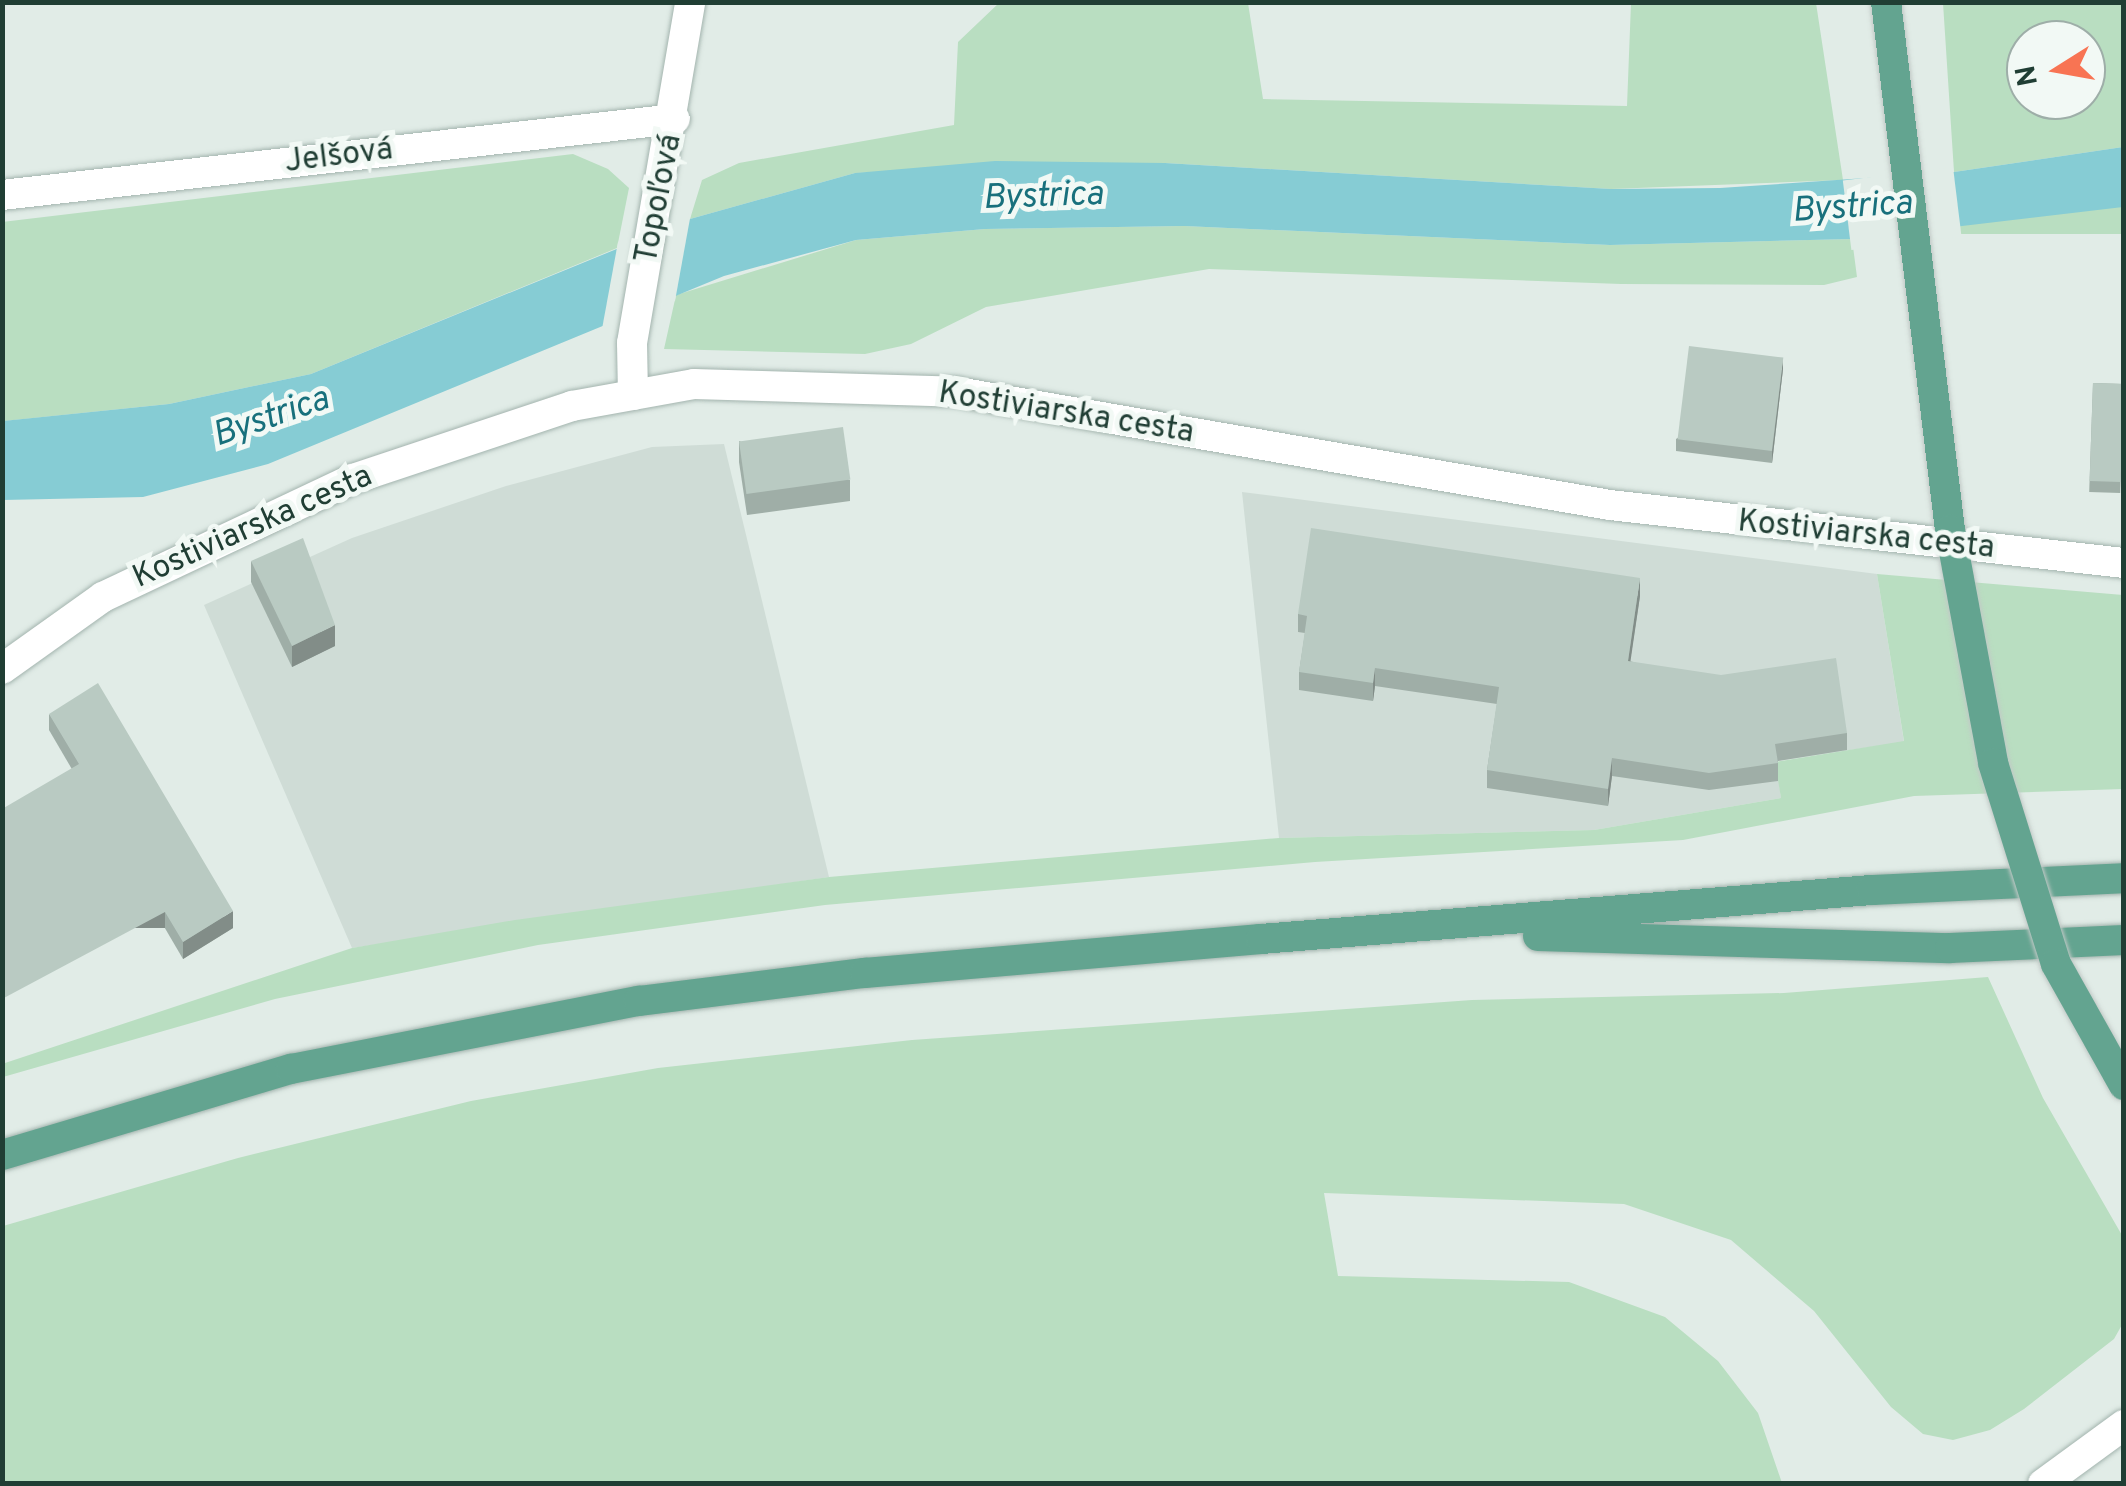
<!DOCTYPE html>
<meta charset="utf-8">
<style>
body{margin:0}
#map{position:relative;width:2126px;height:1486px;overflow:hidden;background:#e1ece7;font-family:Overpass,sans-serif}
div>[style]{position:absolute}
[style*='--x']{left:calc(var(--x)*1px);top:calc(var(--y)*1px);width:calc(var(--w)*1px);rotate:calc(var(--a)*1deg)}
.built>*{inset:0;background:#cfdcd6}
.green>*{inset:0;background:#b9dec1;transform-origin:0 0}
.water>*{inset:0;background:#86ccd4}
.pier>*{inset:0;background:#e1ece7;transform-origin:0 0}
.roads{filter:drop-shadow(0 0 2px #a3b4ae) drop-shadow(0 0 2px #a3b4ae)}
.minor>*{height:30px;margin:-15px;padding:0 15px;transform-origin:15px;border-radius:15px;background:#fff}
.tertiary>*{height:30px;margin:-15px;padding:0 15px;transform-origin:15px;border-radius:15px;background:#fff}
.primary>*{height:30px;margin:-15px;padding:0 15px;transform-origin:15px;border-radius:15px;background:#63a490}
.bridges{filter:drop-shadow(0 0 2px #c1c9c6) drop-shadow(0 0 2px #c1c9c6)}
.primary-bridge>*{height:30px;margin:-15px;padding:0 15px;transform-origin:15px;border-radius:15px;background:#63a490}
.wall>*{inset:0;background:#9faea7;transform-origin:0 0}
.shaded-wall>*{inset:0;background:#828d88;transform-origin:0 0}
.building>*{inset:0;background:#b9cac2;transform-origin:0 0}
span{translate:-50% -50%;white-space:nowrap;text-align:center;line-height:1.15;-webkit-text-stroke:10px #f2f9f5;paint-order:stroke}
.street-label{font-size:32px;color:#203e34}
.water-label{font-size:35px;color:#18707c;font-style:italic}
.frame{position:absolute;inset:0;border:5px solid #203e34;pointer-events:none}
.north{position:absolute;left:2006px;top:20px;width:100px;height:100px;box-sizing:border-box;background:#f2f9f5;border:2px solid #9eaea8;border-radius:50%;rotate:259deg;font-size:28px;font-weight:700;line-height:40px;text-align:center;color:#203e34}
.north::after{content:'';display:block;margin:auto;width:35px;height:45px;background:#f87453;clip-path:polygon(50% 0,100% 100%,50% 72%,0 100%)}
</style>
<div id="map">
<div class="built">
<div style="clip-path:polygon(724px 444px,829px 877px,352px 948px,204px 605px,352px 538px,506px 486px,652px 447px)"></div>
<div style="clip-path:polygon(1242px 492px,1877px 574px,1904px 742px,1776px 761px,1781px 798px,1594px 830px,1279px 838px)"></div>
</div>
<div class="green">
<div style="clip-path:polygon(1000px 2px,1248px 3px,1263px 99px,1627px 106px,1631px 3px,1816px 3px,1843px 180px,1611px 189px,1165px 163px,855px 173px,690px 219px,702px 180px,739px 163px,954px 125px,958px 42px)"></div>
<div style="clip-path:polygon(evenodd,1943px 3px,2123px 3px,2123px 147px,1954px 172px,1943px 3px,2026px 40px,2086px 40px,2086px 100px,2026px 100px,2026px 40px)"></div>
<div style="clip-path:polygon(573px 154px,608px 169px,629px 188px,617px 248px,311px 374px,169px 404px,4px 421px,2px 222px)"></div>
<div style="left:2123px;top:207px;width:27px;height:163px;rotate:90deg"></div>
<div style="clip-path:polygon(1184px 226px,1610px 245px,1852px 239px,1857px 277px,1824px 285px,1621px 284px,1209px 269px,986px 307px,911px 344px,865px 354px,664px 349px,676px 295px,856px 240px,985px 229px)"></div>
<div style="clip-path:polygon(1877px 574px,2123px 595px,2123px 789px,1914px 796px,1683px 840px,1315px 862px,825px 905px,538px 945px,275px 999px,3px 1077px,2px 1064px,352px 948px,515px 920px,829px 877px,1279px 838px,1594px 830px,1781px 798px,1775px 762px,1904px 741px)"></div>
<div style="clip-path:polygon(1988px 977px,2043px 1098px,2123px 1237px,2123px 1323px,2114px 1339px,2024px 1409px,1990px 1430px,1953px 1440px,1923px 1434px,1891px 1407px,1814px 1311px,1731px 1240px,1624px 1204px,1324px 1193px,1338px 1276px,1569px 1282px,1665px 1317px,1718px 1361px,1758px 1413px,1782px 1483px,3px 1483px,3px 1226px,238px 1158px,471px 1101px,658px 1068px,912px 1040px,1472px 1000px,1784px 993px)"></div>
</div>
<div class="water">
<div style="clip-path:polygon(2123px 147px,2123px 207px,1852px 239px,1610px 245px,1184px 226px,985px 229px,856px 240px,724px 276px,268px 464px,143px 497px,3px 500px,3px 421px,169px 404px,311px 374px,690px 219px,855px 173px,995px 161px,1165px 163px,1611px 189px,1720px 188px,1954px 172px)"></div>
</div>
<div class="pier">
<div style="left:1953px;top:167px;width:70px;height:111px;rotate:83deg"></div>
<div style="clip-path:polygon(691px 213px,675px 301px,602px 329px,618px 242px)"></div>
</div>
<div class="roads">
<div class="minor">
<div style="--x:2;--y:195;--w:677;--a:-6.44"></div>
<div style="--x:633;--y:395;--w:52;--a:-91.1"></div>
<div style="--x:632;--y:343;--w:346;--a:-80.3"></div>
<div style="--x:2043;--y:1484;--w:100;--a:-36.1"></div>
</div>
<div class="tertiary">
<div style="--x:2;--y:669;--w:124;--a:-35.5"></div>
<div style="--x:103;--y:597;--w:276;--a:-25.3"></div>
<div style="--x:353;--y:479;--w:231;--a:-18.4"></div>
<div style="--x:572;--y:406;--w:124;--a:-10.2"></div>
<div style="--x:694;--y:384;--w:263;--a:1.7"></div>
<div style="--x:957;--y:392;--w:663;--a:9.82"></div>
<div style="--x:1610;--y:505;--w:517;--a:6.44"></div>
</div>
<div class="primary">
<div style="--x:1538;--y:936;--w:412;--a:1.7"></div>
<div style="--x:1950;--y:948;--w:174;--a:-2.6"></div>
<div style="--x:2;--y:1155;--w:302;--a:-16.6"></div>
<div style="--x:291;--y:1069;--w:355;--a:-11.1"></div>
<div style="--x:639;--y:1001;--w:228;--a:-7.1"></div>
<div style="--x:865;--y:973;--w:397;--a:-4.9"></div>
<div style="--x:1261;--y:939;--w:613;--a:-4.59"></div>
<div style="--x:1872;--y:890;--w:252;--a:-2.7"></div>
</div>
</div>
<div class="bridges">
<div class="primary-bridge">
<div style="--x:1886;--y:2;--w:532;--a:83.09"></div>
<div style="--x:1950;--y:530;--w:237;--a:79.5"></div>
<div style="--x:1993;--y:763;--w:211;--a:72.6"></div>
<div style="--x:2056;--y:964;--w:139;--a:60.7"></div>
</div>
</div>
<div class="wall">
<div style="clip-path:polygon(1783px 369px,1772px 463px,1676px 451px,1676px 439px)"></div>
<div style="left:2093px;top:383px;width:31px;height:109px;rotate:2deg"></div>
<div style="clip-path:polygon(739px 441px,850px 480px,850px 501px,747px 515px,739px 462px)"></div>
<div style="clip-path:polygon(251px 561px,335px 646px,292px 667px,251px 582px)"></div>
<div style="clip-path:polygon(1640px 596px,1630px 661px,1847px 733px,1847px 750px,1778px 761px,1778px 781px,1709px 790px,1612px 776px,1608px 806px,1487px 788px,1487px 770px,1497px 704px,1375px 686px,1373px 701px,1299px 690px,1299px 672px,1305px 633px,1298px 632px,1298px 614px)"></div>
<div style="clip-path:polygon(49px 714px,233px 928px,183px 959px,49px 730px)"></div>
</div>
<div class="shaded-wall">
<div style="clip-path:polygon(1783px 358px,1783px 369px,1772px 463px,1772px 452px)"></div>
<div style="clip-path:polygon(1640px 578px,1640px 596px,1628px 678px,1628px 661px)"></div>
<div style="clip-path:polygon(335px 625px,335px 646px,292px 667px,292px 646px)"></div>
<div style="clip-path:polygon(1375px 668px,1375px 686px,1373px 701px,1373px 683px)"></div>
<div style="clip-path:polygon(1612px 758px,1612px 776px,1608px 806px,1608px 789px)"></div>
<div style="clip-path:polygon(233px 911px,233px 928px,183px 959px,183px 942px)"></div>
<div style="left:165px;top:912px;width:16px;height:185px;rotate:90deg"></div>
</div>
<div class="building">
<div style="left:1689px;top:346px;width:95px;height:94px;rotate:7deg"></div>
<div style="left:2093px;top:383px;width:31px;height:98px;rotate:2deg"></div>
<div style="left:843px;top:427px;width:53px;height:105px;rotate:82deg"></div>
<div style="clip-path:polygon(1311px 528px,1640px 578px,1628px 661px,1721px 675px,1836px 658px,1847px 733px,1775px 744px,1778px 763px,1709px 773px,1612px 758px,1608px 789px,1487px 770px,1499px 687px,1375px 668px,1373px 683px,1299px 672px,1307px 616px,1298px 614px)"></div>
<div style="clip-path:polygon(303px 538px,335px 625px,292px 646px,251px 561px)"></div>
<div style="clip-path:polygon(98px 683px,233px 911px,183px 942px,165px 912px,2px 999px,2px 809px,79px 764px,49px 714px)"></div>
</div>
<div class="street-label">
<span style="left:339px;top:157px;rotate:-7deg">Jelšová</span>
<span style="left:660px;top:199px;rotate:-79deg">Topoľová</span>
<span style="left:1066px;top:414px;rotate:9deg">Kostiviarska cesta</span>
<span style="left:253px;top:528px;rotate:-24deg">Kostiviarska cesta</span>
<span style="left:1866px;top:536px;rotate:6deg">Kostiviarska cesta</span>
</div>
<div class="water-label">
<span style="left:1043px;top:197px;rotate:-2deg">Bystrica</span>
<span style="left:1852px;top:208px;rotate:-4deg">Bystrica</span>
<span style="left:271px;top:418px;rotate:-19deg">Bystrica</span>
</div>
<div class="frame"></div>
<div class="north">N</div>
</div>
